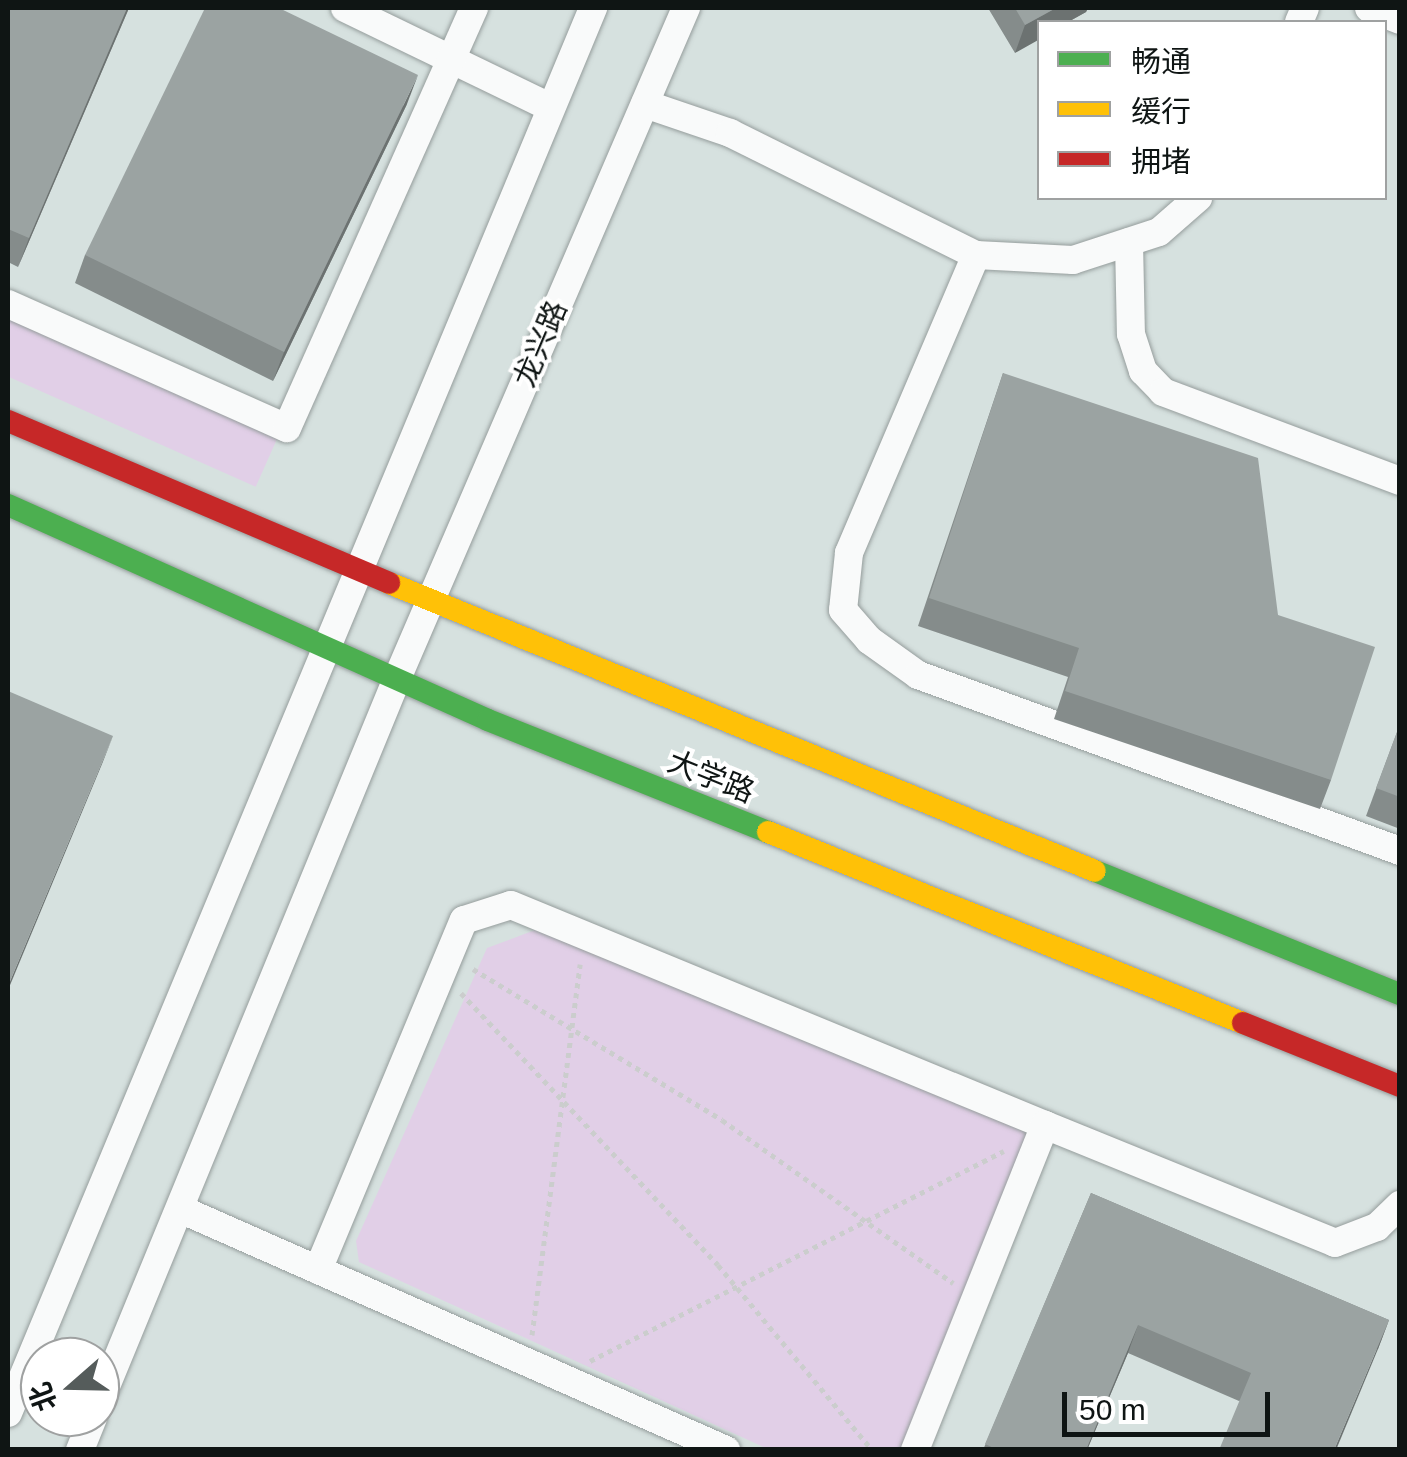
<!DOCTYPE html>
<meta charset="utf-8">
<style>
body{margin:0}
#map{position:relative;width:1407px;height:1457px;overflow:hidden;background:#d6e1df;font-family:Arial,"Noto Sans SC",sans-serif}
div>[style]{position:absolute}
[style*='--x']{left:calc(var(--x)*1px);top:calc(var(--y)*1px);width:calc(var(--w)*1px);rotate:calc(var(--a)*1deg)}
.green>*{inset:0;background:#e1cfe7;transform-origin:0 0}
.path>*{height:5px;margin-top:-2.5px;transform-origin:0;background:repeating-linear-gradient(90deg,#cbcdcd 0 5px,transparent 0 10px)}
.roads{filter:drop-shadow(0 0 2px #959d9c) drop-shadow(0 0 2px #959d9c)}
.street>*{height:28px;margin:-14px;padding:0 14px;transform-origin:14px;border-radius:14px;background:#f9fafa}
.fast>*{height:22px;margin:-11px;padding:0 11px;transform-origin:11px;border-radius:11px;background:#4caf50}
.slow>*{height:22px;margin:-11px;padding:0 11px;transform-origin:11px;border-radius:11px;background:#ffc107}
.jam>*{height:22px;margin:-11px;padding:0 11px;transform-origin:11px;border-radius:11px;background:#c62828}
.wall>*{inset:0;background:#858c8b}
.shaded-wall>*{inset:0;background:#6c7271}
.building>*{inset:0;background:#9ba3a2}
span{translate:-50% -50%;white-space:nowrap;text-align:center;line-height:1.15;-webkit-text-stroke:8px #fff;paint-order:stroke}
.street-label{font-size:30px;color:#0f1514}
.frame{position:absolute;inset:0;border:10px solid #0f1514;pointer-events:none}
.legend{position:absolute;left:1037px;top:20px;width:350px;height:180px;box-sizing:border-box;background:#fff;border:2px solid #9fa1a1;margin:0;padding:12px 18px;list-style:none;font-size:30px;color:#0f1514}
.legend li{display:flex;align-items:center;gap:20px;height:50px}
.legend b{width:50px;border:2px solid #9fa1a1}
.north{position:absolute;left:20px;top:1337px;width:100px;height:100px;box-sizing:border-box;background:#fff;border:2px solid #9fa1a1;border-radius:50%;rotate:250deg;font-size:28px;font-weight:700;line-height:40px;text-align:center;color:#0f1514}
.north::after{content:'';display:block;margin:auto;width:35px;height:45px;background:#555c5b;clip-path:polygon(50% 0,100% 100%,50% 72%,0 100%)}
.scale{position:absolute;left:1062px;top:1392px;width:208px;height:45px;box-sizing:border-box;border:5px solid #0f1514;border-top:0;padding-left:12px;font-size:30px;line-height:35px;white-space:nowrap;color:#0f1514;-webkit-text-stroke:8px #fff;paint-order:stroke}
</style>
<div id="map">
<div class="green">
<div style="left:8px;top:313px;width:297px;height:58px;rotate:24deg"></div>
<div style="clip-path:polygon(535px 930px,1045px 1125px,916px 1449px,768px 1449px,359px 1262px,356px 1241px,487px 948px)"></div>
</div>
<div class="path">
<div style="--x:473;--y:969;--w:291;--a:31.2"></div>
<div style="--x:722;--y:1120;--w:283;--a:35.2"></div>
<div style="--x:461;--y:993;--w:374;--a:46.6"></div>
<div style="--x:718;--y:1265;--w:241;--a:50.2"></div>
<div style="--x:532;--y:1335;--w:374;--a:-82.6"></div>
<div style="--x:590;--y:1361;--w:464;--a:-26.9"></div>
</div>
<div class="roads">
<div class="street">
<div style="--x:345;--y:8;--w:228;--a:25.8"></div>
<div style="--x:1369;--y:8;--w:33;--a:21"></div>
<div style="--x:1299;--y:22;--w:15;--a:-67"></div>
<div style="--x:645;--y:104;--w:90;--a:18.8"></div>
<div style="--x:730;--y:133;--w:275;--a:26.4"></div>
<div style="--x:976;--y:255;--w:97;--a:3"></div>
<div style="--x:1073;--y:260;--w:90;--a:-18"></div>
<div style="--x:1159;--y:232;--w:52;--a:-41.1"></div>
<div style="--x:1129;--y:242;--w:92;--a:88.8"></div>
<div style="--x:1131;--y:334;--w:39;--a:72"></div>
<div style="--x:1143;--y:371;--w:29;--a:46"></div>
<div style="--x:1163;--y:392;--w:253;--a:20.6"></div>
<div style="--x:976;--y:255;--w:324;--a:113.1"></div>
<div style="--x:849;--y:553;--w:57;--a:96"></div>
<div style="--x:843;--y:610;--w:40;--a:49"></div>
<div style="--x:869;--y:640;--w:60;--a:35.5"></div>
<div style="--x:918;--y:675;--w:513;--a:20.06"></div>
<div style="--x:8;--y:304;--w:305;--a:24"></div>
<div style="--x:287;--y:428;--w:460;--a:-66"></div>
<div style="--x:180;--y:1209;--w:597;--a:23.82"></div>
<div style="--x:318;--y:1270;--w:379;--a:-67.4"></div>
<div style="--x:464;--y:920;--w:49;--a:-17.7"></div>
<div style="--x:511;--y:905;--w:578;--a:22.39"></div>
<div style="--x:100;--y:1401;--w:778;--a:-67.65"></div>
<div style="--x:396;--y:681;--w:733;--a:-66.69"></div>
<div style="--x:8;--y:1413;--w:1522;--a:-67.39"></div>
<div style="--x:80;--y:1450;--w:35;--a:-68"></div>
<div style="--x:915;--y:1450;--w:350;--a:-68.2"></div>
<div style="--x:1045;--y:1125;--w:313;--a:22.1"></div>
<div style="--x:1335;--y:1243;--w:45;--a:-20.9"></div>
<div style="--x:1377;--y:1227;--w:32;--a:-44"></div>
</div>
<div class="fast">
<div style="--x:8;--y:505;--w:526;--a:24.13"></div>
<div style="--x:488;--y:720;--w:302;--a:21.8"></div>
<div style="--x:1095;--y:871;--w:329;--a:22"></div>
</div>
<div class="slow">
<div style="--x:389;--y:583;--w:762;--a:22.19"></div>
<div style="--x:768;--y:832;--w:512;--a:21.91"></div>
</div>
<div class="jam">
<div style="--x:8;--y:421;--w:414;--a:23"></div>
<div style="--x:1243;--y:1023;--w:169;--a:21.9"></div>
</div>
</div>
<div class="wall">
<div style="clip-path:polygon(8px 8px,129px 8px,18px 267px,8px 262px)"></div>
<div style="clip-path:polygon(988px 8px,1088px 8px,1086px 12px,1068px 22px,1040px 22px,1015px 53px)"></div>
<div style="clip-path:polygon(407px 104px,273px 381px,75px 283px,85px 255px)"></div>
<div style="clip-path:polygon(1003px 373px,1278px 615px,1331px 780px,1320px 809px,1054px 719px,1068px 677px,918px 626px)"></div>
<div style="clip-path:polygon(1400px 724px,1400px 829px,1366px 816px)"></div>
<div style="clip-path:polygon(1091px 1193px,1389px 1320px,1378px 1349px,1239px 1401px,1128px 1353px,1087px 1450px,983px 1450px)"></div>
</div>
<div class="shaded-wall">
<div style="clip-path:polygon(127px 8px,129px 8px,18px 267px,29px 238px)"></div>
<div style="clip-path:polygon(1056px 8px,1088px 8px,1086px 12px,1068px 22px,1040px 22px,1040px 39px,1015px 53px,1025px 25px)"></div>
<div style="clip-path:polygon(418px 75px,407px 104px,273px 381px,284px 352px)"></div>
<div style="clip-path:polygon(113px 736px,102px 764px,8px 990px,8px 986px)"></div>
<div style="clip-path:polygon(1389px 1320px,1378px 1349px,1336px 1450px,1334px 1450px)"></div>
<div style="clip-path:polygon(1138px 1325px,1128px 1353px,1087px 1450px,1086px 1450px)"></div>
</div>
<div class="building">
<div style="clip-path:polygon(8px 8px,127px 8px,29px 238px,8px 229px)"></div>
<div style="clip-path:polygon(205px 8px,279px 8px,418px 75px,284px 352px,85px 255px)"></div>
<div style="clip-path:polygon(1015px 8px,1056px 8px,1025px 25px)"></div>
<div style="clip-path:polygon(1003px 373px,1258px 458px,1278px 615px,1375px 647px,1331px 780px,1065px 691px,1079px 648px,929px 598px)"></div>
<div style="clip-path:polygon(8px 691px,113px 736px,8px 986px)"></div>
<div style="clip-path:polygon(1400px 724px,1400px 797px,1376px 788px)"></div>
<div style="clip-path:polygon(1091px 1193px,1389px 1320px,1334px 1450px,1219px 1450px,1251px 1373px,1138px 1325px,1086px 1450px,998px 1450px,985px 1444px)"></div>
</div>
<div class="street-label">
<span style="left:541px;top:344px;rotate:-67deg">龙兴路</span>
<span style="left:711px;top:777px;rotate:22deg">大学路</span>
</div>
<div class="frame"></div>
<ul class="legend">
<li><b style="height:12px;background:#4caf50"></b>畅通</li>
<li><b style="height:12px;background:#ffc107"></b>缓行</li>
<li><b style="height:12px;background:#c62828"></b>拥堵</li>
</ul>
<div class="north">北</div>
<div class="scale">50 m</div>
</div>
